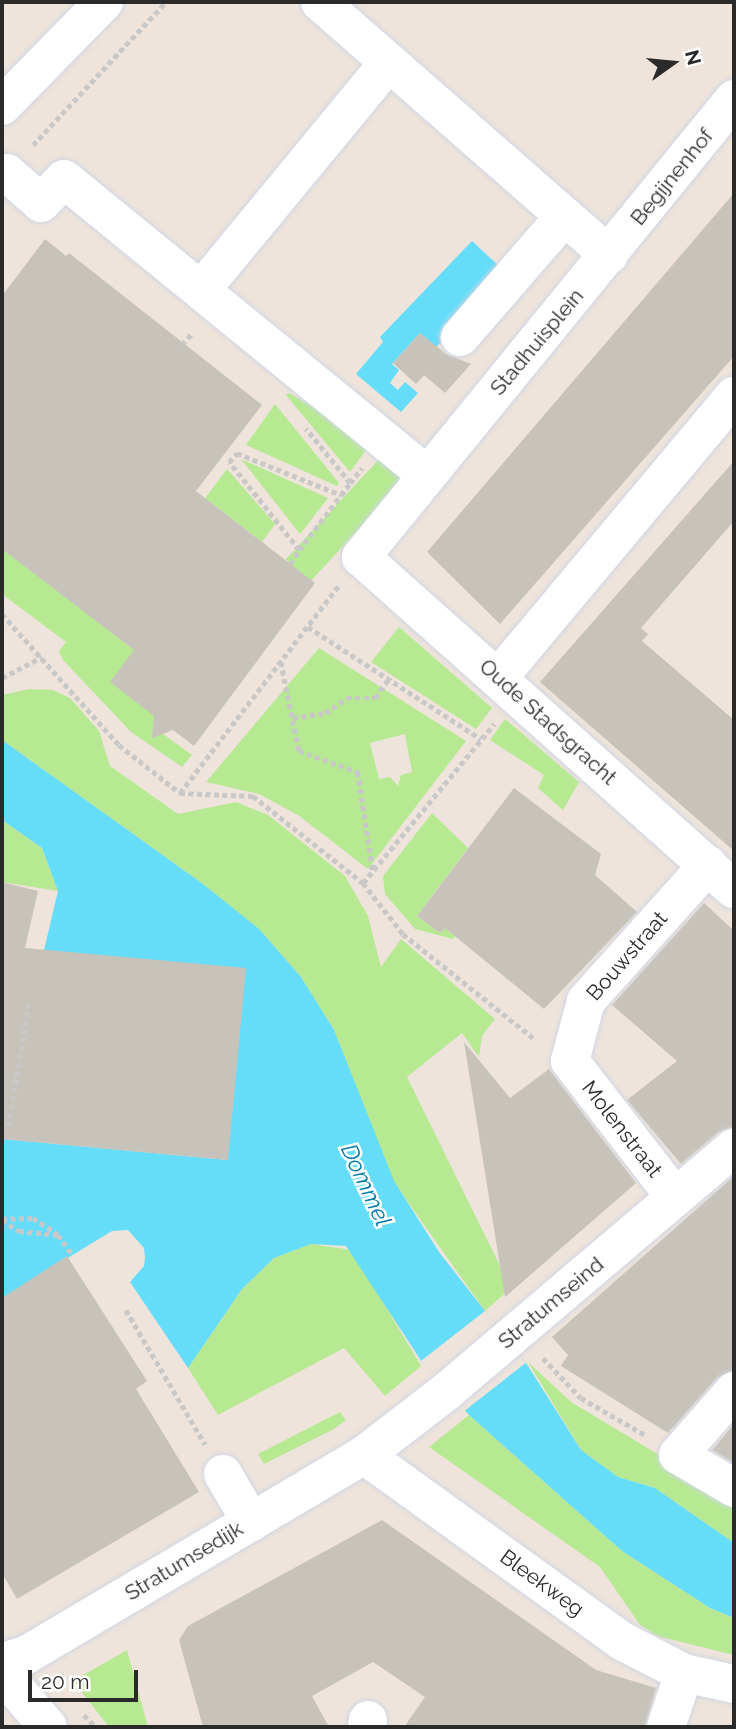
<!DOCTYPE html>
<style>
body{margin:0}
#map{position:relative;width:736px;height:1729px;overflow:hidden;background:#eee4db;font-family:Raleway,sans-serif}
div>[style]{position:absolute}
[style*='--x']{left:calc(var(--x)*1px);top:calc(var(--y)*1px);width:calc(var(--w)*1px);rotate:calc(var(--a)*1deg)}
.green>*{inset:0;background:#b7e993;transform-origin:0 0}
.water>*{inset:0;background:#65ddf9}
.pier>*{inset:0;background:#eee4db;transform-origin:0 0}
.building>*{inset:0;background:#c8c3ba}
.path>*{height:4.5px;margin-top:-2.25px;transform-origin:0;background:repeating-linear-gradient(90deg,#c8c8c8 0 5px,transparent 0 8.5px)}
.roads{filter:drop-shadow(0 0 2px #d0d6e5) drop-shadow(0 0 2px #d0d6e5)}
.minor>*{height:38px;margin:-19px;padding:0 19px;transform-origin:19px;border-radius:19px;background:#fff}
span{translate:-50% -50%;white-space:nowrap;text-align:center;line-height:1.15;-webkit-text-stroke:5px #fff;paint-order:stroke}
.street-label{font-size:21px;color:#2a2a2a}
.water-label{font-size:23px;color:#017ba8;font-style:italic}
.frame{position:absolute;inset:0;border:4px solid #2a2a2a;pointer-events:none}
.north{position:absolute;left:638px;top:28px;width:70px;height:70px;-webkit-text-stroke:5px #fff;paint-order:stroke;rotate:75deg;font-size:19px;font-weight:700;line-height:28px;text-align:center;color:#2a2a2a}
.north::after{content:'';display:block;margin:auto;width:24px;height:32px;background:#2a2a2a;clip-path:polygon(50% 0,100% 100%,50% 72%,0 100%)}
.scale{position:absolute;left:28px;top:1670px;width:110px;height:32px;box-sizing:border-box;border:4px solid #2a2a2a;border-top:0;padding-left:9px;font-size:21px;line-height:24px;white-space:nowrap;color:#2a2a2a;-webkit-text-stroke:5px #fff;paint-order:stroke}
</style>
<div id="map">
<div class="green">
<div style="clip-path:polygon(289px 393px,372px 442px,350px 472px,286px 395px)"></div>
<div style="clip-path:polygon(275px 404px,339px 483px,337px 486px,246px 445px)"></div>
<div style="left:384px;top:454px;width:33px;height:144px;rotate:43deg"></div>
<div style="clip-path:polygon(241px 459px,328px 498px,300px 534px)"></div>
<div style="clip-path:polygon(227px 469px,275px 524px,262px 542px,205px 498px)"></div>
<div style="clip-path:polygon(2px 548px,134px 650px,163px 734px,192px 755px,182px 767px,131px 732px,63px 660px,59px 651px,66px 642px,2px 594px)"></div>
<div style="clip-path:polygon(399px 627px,492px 708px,476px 729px,371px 662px)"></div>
<div style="clip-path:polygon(evenodd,319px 648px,466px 741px,368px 869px,298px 815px,259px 794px,206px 782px,319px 648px,405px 734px,412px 772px,401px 775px,398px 786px,390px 777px,379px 779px,370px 743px,405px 734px)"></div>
<div style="clip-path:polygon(29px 689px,53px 690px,70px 698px,99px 731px,110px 766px,178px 814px,236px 802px,268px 815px,345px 876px,368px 916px,381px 967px,401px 939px,495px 1019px,482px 1036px,479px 1057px,462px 1033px,407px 1077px,511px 1288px,485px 1311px,393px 1181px,334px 1030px,301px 977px,259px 930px,203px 884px,2px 740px,2px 695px)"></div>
<div style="clip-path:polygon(505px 719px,579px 782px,563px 810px,538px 788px,544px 775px,490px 740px)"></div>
<div style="clip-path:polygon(432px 813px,468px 848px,417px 916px,440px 933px,445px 928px,455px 936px,453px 939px,415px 929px,385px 894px,383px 876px)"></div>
<div style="clip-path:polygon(2px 820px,42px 848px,58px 891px,2px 882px)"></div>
<div style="clip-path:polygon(311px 1244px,352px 1250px,421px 1366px,385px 1396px,344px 1348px,218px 1415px,188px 1368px,242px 1289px,274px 1258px)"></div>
<div style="clip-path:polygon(528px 1362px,571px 1402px,734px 1500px,734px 1543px,655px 1488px,618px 1477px,581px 1450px)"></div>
<div style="clip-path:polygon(340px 1412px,346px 1420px,334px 1429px,264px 1464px,258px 1454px)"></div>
<div style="clip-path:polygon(469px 1415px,622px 1551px,710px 1608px,734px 1618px,734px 1655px,657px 1636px,640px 1625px,600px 1567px,429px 1447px)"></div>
<div style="clip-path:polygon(127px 1650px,148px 1727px,109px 1727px,73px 1681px)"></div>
</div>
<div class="water">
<div style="clip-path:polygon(472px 241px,502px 269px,439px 338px,442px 341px,436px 347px,420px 333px,392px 364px,399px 370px,390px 383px,398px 390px,405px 382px,418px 393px,401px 412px,356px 374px,383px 342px,380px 337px)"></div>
<div style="clip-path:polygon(2px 740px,203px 884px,259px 929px,301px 977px,334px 1030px,394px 1181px,439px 1252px,528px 1366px,581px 1450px,618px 1477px,655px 1488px,734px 1543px,734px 1618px,710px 1608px,622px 1551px,469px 1415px,422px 1362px,346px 1246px,311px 1244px,274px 1258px,242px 1289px,188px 1368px,130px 1282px,144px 1266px,145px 1258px,144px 1248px,128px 1230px,112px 1231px,2px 1298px,2px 1139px,228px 1160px,44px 950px,58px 891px,42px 848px,2px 820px)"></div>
</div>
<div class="pier">
<div style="left:485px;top:1311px;width:66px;height:81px;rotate:52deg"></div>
</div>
<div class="building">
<div style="clip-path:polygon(734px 193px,734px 356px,500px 624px,427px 552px)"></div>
<div style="clip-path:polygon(45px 239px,66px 256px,69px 253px,262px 405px,196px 491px,315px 583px,194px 746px,173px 730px,152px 738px,154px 716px,110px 682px,134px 650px,2px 549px,2px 296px)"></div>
<div style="clip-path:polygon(420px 333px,446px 354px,471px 364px,445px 393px,424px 375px,416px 384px,393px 363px)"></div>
<div style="clip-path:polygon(734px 461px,734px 521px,641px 628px,648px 634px,642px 641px,734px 720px,734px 851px,540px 682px)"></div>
<div style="clip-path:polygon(514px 788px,601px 854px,595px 875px,637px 912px,544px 1009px,445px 928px,440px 933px,417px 916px)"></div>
<div style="clip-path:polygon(2px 882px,38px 891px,25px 948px,246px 968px,228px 1160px,2px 1139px)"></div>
<div style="clip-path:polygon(704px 903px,734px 931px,734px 1127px,720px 1131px,681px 1164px,627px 1100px,677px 1061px,612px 1005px)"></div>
<div style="clip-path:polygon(464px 1042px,510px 1098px,549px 1069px,636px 1183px,505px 1297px)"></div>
<div style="clip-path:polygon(734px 1176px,734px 1370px,718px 1377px,668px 1433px,561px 1366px,568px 1355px,552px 1337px)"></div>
<div style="clip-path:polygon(67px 1256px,147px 1381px,136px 1389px,199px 1492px,17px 1599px,2px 1573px,2px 1298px)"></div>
<div style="clip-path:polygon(734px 1424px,734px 1463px,712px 1450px)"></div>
<div style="clip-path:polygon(382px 1520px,596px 1670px,656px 1688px,645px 1727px,404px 1727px,425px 1697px,373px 1662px,312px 1696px,329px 1727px,203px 1727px,179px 1640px,188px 1626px)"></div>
</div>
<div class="path">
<div style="--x:33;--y:145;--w:195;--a:-47.1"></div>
<div style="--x:182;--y:345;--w:17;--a:-50"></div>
<div style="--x:350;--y:483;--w:19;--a:-51"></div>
<div style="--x:299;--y:550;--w:69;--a:-52.6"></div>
<div style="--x:290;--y:564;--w:17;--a:-57"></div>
<div style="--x:299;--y:550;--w:112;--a:-128.5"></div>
<div style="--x:229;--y:462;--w:12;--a:-48"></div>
<div style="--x:237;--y:453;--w:112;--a:22"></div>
<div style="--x:341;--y:495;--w:15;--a:-53"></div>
<div style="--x:350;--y:483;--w:70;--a:-129.2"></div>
<div style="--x:2;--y:614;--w:176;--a:48.2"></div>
<div style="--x:119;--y:745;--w:78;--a:38.2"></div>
<div style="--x:180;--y:793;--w:73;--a:2.4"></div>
<div style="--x:253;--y:796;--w:140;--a:38.3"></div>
<div style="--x:363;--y:883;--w:65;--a:51.9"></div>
<div style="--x:403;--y:934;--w:170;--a:38.6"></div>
<div style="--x:308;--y:627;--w:206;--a:32.9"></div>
<div style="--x:281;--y:662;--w:91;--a:78.6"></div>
<div style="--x:299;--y:751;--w:63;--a:19.6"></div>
<div style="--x:358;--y:772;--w:101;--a:81.5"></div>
<div style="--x:2;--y:678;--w:45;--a:-27.7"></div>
<div style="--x:293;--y:718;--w:32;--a:-9"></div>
<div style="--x:325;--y:713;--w:27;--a:-34"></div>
<div style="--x:347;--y:698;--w:28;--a:0"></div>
<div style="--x:375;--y:698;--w:21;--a:-55"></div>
<div style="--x:180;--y:793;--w:262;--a:-52.6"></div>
<div style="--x:363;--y:883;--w:206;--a:-50.5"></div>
<div style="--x:2;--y:1124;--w:6;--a:18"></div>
<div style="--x:8;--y:1126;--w:126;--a:-80.4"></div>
<div style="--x:2;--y:1219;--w:31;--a:-2"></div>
<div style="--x:33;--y:1218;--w:30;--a:33"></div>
<div style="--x:2;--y:1220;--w:20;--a:33"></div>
<div style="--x:19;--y:1231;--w:39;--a:6"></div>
<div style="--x:58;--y:1235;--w:24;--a:54"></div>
<div style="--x:126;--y:1310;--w:156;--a:59.5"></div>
<div style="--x:543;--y:1358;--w:55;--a:46.5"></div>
<div style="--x:581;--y:1398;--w:76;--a:29.9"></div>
<div style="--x:84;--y:1715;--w:17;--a:45"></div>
</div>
<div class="roads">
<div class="minor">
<div style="--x:320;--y:2;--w:384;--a:41.2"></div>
<div style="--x:734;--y:99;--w:591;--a:129.16"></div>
<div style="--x:361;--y:557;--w:499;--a:41.7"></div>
<div style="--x:2;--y:106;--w:146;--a:-45.6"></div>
<div style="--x:7;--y:173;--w:45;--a:41.4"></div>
<div style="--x:41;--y:203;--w:33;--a:-46"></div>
<div style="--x:64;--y:179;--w:6;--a:39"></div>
<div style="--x:69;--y:183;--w:462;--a:39.2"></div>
<div style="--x:202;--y:289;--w:293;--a:-50.5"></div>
<div style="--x:460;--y:337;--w:159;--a:-49.1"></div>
<div style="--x:498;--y:678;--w:368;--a:-50.1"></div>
<div style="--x:675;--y:1197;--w:172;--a:-127.7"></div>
<div style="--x:570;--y:1061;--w:62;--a:-75.1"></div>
<div style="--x:586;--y:1001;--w:183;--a:-48.1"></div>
<div style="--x:734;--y:1391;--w:85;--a:131.2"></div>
<div style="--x:678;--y:1455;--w:65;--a:30.5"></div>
<div style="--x:364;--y:1455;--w:318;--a:35.8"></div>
<div style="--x:622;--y:1641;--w:70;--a:27.3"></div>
<div style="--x:684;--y:1673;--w:51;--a:12.4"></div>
<div style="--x:223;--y:1474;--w:56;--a:59.7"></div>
<div style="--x:2;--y:1662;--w:25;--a:-16"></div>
<div style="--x:26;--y:1655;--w:393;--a:-30.6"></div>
<div style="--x:364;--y:1455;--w:105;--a:-37.6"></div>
<div style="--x:447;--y:1391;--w:376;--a:-40.3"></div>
<div style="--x:2;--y:1673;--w:71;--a:49.6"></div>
<div style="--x:367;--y:1727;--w:7;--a:-82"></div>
<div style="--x:666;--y:1727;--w:57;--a:-71.6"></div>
</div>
</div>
<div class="street-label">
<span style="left:672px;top:177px;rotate:-51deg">Begijnenhof</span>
<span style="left:537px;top:342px;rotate:-50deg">Stadhuisplein</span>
<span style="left:548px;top:722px;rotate:42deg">Oude Stadsgracht</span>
<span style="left:627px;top:956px;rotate:-49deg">Bouwstraat</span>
<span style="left:622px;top:1129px;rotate:52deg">Molenstraat</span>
<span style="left:551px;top:1303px;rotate:-40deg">Stratumseind</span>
<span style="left:184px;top:1561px;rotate:-31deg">Stratumsedijk</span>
<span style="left:542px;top:1583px;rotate:36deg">Bleekweg</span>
</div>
<div class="water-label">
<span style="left:366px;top:1185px;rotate:65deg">Dommel</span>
</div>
<div class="frame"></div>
<div class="north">N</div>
<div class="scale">20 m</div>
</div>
